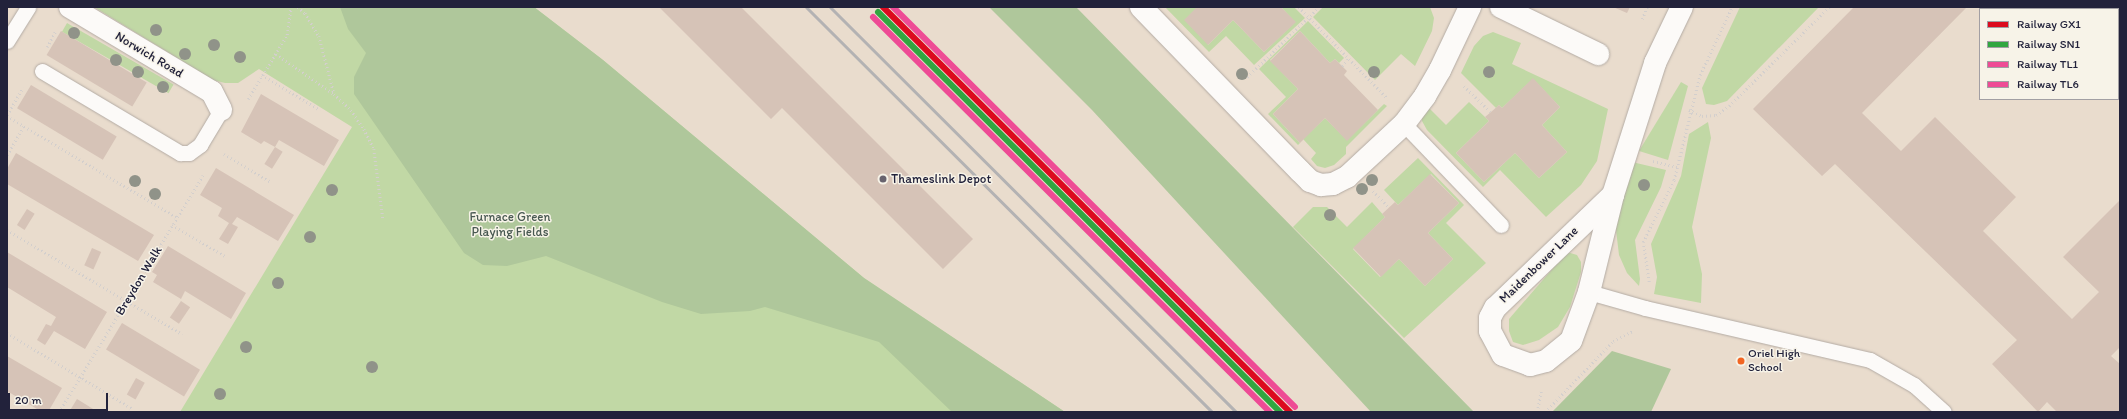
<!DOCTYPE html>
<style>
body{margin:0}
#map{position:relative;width:2127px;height:419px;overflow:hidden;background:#e9dccd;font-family:Itim,sans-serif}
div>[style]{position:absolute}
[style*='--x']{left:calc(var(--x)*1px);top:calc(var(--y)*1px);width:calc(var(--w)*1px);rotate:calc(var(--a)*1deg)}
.green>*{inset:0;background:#c1d8a5;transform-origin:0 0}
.forest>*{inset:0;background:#afc79b}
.building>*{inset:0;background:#d6c3b7;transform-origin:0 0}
.path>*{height:2.5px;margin-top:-1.25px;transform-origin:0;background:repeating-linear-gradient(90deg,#d3cfcd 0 1px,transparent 0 4px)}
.roads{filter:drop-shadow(0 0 1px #b3aba4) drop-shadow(0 0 1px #b3aba4)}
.service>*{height:15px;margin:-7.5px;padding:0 7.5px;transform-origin:7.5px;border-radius:7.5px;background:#fcfaf8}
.minor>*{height:22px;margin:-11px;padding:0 11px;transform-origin:11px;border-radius:11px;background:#fcfaf8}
.rail>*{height:3px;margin:-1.5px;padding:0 1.5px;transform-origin:1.5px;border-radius:1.5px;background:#b3b2b3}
.rail-1>*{height:6px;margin:-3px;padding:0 3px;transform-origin:3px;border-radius:3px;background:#dc0a1e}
.rail-2>*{height:6px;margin:-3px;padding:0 3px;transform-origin:3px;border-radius:3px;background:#31a640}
.rail-3>*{height:6px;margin:-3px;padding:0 3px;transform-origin:3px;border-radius:3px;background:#ee4b95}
.rail-4>*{height:6px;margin:-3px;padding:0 3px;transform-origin:3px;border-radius:3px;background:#ee4b95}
.trees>*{width:12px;height:12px;margin:-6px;border-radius:50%;background:#909389}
.dots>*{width:11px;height:11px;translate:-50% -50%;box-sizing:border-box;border:2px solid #f7f3e8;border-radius:50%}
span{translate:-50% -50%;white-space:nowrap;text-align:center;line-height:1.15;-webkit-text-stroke:3px #f7f3e8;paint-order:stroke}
.bus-label{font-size:12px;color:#22223b}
.left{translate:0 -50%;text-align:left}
.street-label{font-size:13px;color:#22223b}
.poi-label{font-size:13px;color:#22223b}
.park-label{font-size:13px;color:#485851}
.frame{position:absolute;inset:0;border:8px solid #22223b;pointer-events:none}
.legend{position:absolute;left:1979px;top:8px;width:140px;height:92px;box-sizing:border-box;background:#f7f3e8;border:1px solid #a29fa3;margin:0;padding:5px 7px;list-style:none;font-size:12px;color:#22223b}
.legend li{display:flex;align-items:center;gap:8px;height:20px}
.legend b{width:20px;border:1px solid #a29fa3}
.scale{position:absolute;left:8px;top:393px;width:100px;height:18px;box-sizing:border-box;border:2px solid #22223b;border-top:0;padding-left:5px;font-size:12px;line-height:14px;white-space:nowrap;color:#22223b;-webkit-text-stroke:3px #f7f3e8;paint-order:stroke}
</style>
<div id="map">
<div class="green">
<div style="clip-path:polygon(94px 7px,534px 7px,603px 60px,864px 278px,1065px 412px,180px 412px,352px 127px,259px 69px,238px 83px,225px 83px,213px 80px)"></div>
<div style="clip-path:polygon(1165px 7px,1197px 7px,1208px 45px,1233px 20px,1264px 52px,1295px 22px,1281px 7px,1294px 7px,1305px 18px,1254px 65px,1226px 36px,1209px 52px)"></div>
<div style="clip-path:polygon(1323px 7px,1430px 7px,1434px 18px,1432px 31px,1415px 66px,1401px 54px,1375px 80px,1313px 17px)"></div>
<div style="clip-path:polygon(1740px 7px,1819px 7px,1727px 101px,1714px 105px,1706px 104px,1702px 88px)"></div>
<div style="clip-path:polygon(1308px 21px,1344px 58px,1339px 63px,1335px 59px,1330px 63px,1300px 31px,1270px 60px,1298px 89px,1273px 114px,1300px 143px,1298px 145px,1268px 114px,1286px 97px,1259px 69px)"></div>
<div style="left:67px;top:23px;width:123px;height:10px;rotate:30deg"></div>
<div style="clip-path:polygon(1493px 32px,1521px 43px,1512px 64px,1608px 109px,1597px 161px,1581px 185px,1546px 217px,1500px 170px,1483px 187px,1427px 130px,1422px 121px,1422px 112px,1428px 107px,1446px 125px,1469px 102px,1485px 117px,1489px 121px,1456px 153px,1484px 182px,1515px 153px,1539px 178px,1567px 152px,1542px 125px,1560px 107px,1533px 79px,1502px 108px,1499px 105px,1496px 108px,1461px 73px,1474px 46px,1483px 36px)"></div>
<div style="clip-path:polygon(1681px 82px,1688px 86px,1668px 160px,1639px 151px)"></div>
<div style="clip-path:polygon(1384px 104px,1387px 106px,1346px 147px,1346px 154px,1334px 165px,1325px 168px,1317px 166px,1311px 159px,1316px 153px,1303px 139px,1325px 118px,1347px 140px)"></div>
<div style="clip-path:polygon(1708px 122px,1711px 138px,1692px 227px,1702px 274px,1701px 303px,1654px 294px,1657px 277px,1651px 244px,1681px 176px,1689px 134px)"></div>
<div style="clip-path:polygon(1418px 158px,1464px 205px,1446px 223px,1486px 263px,1404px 338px,1293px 227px,1313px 207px,1327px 207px,1347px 227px,1372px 202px,1385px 217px,1353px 249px,1380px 277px,1399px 259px,1425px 286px,1453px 259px,1428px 233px,1459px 203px,1431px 174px,1398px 205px,1384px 190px)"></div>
<div style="clip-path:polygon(1632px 162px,1666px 170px,1661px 187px,1635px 240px,1640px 279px,1639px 286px,1627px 273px,1619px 255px,1616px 230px,1618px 203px)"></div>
<div style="clip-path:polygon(1567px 252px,1577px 255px,1581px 262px,1581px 272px,1570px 307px,1558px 327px,1539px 340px,1523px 345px,1513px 342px,1509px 331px,1509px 319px)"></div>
</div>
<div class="forest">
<div style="clip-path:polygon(340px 7px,534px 7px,603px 60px,864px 278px,1065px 412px,952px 412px,879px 342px,765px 307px,750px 311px,701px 314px,662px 302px,546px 256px,507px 266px,483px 265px,464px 253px,354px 94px,354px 77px,366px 53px,348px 29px)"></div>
<div style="clip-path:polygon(989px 7px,1076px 7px,1474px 412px,1371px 412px,1092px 110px)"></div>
<div style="clip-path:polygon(1612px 351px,1671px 369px,1651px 412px,1552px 412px)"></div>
</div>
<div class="building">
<div style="clip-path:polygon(659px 7px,741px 7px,973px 239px,943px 269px,782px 108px,771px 119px)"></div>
<div style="clip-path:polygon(1197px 7px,1281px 7px,1296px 22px,1264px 52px,1233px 20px,1208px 45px,1184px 20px)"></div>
<div style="clip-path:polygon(1613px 7px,1630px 7px,1627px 13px)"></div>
<div style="clip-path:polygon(1854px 7px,1967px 7px,1862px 113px,1901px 151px,1935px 117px,2016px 197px,1983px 231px,2072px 319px,2099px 292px,2063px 257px,2120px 200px,2120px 347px,2111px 356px,2120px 364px,2120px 412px,2057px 412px,2047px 402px,2038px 412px,1992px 364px,2017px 340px,1835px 164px,1822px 176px,1753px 109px)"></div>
<div style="clip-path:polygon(2095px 7px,2120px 7px,2120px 32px,2118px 9px)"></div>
<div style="left:61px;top:31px;width:100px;height:28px;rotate:31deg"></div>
<div style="clip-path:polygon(1300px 31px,1330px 63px,1335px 59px,1347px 71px,1344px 75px,1378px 110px,1347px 141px,1325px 118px,1300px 143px,1273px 114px,1298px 89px,1270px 61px)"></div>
<div style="clip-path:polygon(1533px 78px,1560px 107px,1542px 125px,1567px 152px,1539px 178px,1515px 153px,1484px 182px,1456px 153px,1489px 121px,1485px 117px,1491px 112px,1499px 105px,1502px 108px)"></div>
<div style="left:31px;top:85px;width:100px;height:27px;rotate:31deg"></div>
<div style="clip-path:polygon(261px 94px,339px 140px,324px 166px,279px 140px,275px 147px,264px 141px,261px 144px,241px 132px)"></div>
<div style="left:275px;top:147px;width:9px;height:20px;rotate:32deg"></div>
<div style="clip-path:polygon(16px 153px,154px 235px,138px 261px,7px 184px,7px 169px)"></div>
<div style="clip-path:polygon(216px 168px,294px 215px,278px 241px,237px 217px,232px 224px,238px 227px,228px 244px,219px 239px,229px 223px,218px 216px,222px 208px,200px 195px)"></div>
<div style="clip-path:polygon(1430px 174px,1459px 203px,1428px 233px,1453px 259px,1425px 286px,1399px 259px,1381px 277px,1353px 248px,1385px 217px,1382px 214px,1395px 202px,1398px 205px)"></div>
<div style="left:27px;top:209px;width:9px;height:19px;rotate:32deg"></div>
<div style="clip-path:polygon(168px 246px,246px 293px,231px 319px,185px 291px,181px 299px,153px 282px,157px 275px,152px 272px)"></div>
<div style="left:92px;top:248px;width:10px;height:19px;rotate:24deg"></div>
<div style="clip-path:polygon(7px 252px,107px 312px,85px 349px,54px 331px,45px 345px,37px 340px,46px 324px,51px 326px,56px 317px,7px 287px)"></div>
<div style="left:181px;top:301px;width:11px;height:20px;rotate:34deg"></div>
<div style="left:122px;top:323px;width:91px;height:31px;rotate:31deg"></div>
<div style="clip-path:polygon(7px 356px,62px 388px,48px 412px,42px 412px,7px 391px)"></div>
<div style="left:136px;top:378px;width:10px;height:19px;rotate:29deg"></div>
<div style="clip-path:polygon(77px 399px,98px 412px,69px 412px)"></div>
</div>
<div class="path">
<div style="--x:298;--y:7;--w:9;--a:41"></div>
<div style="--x:305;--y:13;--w:27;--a:59"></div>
<div style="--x:319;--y:36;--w:59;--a:75.3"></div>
<div style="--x:1299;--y:7;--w:128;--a:45.9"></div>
<div style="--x:1642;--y:19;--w:13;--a:-67"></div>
<div style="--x:47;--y:47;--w:17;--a:-62"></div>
<div style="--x:276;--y:54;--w:70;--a:34.6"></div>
<div style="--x:334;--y:94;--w:23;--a:43"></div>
<div style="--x:351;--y:110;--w:23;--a:56"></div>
<div style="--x:364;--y:129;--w:22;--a:63"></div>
<div style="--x:374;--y:149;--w:70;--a:82.6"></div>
<div style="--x:1342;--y:66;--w:11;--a:-49"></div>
<div style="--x:262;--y:75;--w:68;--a:31.1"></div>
<div style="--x:1247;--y:77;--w:100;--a:-44.2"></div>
<div style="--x:1464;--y:86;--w:37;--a:44"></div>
<div style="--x:248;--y:99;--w:75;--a:-58.6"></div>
<div style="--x:287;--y:35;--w:28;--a:-82"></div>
<div style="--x:1689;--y:110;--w:14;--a:25"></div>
<div style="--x:1702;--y:116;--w:14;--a:-4"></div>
<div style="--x:1716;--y:115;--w:16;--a:-35"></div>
<div style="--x:1729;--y:106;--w:141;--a:-44.7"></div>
<div style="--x:7;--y:115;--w:32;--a:-60"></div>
<div style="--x:7;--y:116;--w:199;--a:30.8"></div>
<div style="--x:224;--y:154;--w:55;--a:30.8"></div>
<div style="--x:7;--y:155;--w:34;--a:-60"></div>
<div style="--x:1653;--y:161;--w:25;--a:14"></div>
<div style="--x:1373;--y:191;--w:23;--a:45"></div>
<div style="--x:172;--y:225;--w:61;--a:30.3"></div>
<div style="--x:7;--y:230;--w:204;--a:30.7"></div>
<div style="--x:1649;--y:282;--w:40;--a:-98.5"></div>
<div style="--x:1643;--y:242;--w:69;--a:-63.4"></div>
<div style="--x:1674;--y:180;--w:108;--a:-76.1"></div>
<div style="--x:1700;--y:75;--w:75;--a:-64.8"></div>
<div style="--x:7;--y:333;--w:147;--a:31.1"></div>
<div style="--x:59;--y:412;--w:277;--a:-58.7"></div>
<div style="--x:1537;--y:412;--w:21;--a:-79"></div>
<div style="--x:1545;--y:412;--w:98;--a:-46.2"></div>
<div style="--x:1613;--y:341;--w:22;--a:-27"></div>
</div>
<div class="roads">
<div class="service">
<div style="--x:7;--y:41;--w:40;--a:-58"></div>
<div style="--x:42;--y:71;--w:161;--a:30.7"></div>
<div style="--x:180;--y:153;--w:9;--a:0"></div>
<div style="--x:189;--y:153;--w:14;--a:-36"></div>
<div style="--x:200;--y:145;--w:41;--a:-59"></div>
<div style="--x:1404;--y:124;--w:140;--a:46.2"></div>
<div style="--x:1589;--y:292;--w:58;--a:15.9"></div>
<div style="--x:1645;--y:308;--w:231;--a:13"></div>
<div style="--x:1870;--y:360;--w:51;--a:29.6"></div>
<div style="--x:1914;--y:385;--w:40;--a:42"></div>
</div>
<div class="minor">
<div style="--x:70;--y:7;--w:165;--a:30.9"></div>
<div style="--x:212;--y:92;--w:20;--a:63"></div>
<div style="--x:1141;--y:7;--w:228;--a:45.9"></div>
<div style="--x:1300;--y:171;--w:14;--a:45"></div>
<div style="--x:1310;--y:181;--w:12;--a:20"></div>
<div style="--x:1321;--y:185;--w:12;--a:-5"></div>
<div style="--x:1333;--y:184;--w:16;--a:-27"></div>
<div style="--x:1347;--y:177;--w:78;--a:-42.9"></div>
<div style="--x:1404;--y:124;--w:35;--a:-53"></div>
<div style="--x:1425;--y:96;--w:30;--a:-60"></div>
<div style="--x:1440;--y:70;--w:70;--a:-64.5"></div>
<div style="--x:1501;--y:7;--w:108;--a:25.9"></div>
<div style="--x:1613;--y:195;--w:163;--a:136.2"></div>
<div style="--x:1495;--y:308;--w:11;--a:117"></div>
<div style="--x:1490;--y:318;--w:13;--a:90"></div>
<div style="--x:1490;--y:331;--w:27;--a:62"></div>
<div style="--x:1503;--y:355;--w:29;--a:20"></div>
<div style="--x:1530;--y:365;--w:16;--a:-14"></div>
<div style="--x:1546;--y:361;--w:32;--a:-39"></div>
<div style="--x:1571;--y:341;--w:52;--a:-69.8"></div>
<div style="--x:1589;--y:292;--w:100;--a:-76.1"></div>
<div style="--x:1613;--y:195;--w:139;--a:-72.3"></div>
<div style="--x:1655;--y:63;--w:62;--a:-64.3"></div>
</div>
</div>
<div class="rail">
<div style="--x:806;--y:7;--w:573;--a:44.93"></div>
<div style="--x:830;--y:7;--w:573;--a:44.93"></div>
</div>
<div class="rail-1">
<div style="--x:883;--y:7;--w:574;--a:44.86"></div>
</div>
<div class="rail-2">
<div style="--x:878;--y:12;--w:567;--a:44.86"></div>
</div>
<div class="rail-3">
<div style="--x:893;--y:7;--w:567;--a:44.86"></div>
</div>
<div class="rail-4">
<div style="--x:873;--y:17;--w:560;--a:44.86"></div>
</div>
<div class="trees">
<div style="left:156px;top:30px"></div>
<div style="left:74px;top:33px"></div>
<div style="left:214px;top:45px"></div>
<div style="left:185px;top:54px"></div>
<div style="left:240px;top:57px"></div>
<div style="left:116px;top:60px"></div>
<div style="left:138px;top:72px"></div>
<div style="left:1374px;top:72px"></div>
<div style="left:1489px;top:72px"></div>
<div style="left:1242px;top:74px"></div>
<div style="left:163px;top:87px"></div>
<div style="left:1372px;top:180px"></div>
<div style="left:135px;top:181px"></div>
<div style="left:1644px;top:185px"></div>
<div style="left:1362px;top:189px"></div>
<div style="left:332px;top:190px"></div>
<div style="left:155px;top:194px"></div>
<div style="left:1330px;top:215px"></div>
<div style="left:310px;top:237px"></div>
<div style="left:278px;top:283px"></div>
<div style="left:246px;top:347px"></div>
<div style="left:372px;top:367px"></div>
<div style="left:220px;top:394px"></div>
</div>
<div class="dots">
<div style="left:883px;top:179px;background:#68636e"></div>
<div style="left:1741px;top:361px;background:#f26522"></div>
</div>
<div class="bus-label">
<span class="left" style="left:1748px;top:361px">Oriel High<br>School</span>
</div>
<div class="street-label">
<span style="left:149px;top:55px;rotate:31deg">Norwich Road</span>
<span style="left:1539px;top:265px;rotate:-44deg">Maidenbower Lane</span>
<span style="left:139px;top:281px;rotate:-59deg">Breydon Walk</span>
</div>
<div class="poi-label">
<span class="left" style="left:891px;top:179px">Thameslink Depot</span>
</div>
<div class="park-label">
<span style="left:510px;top:225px">Furnace Green<br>Playing Fields</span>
</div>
<div class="frame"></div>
<ul class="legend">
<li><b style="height:5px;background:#dc0a1e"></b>Railway GX1</li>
<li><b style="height:5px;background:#31a640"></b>Railway SN1</li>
<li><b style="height:5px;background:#ee4b95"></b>Railway TL1</li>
<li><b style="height:5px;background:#ee4b95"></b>Railway TL6</li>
</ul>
<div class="scale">20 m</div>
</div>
